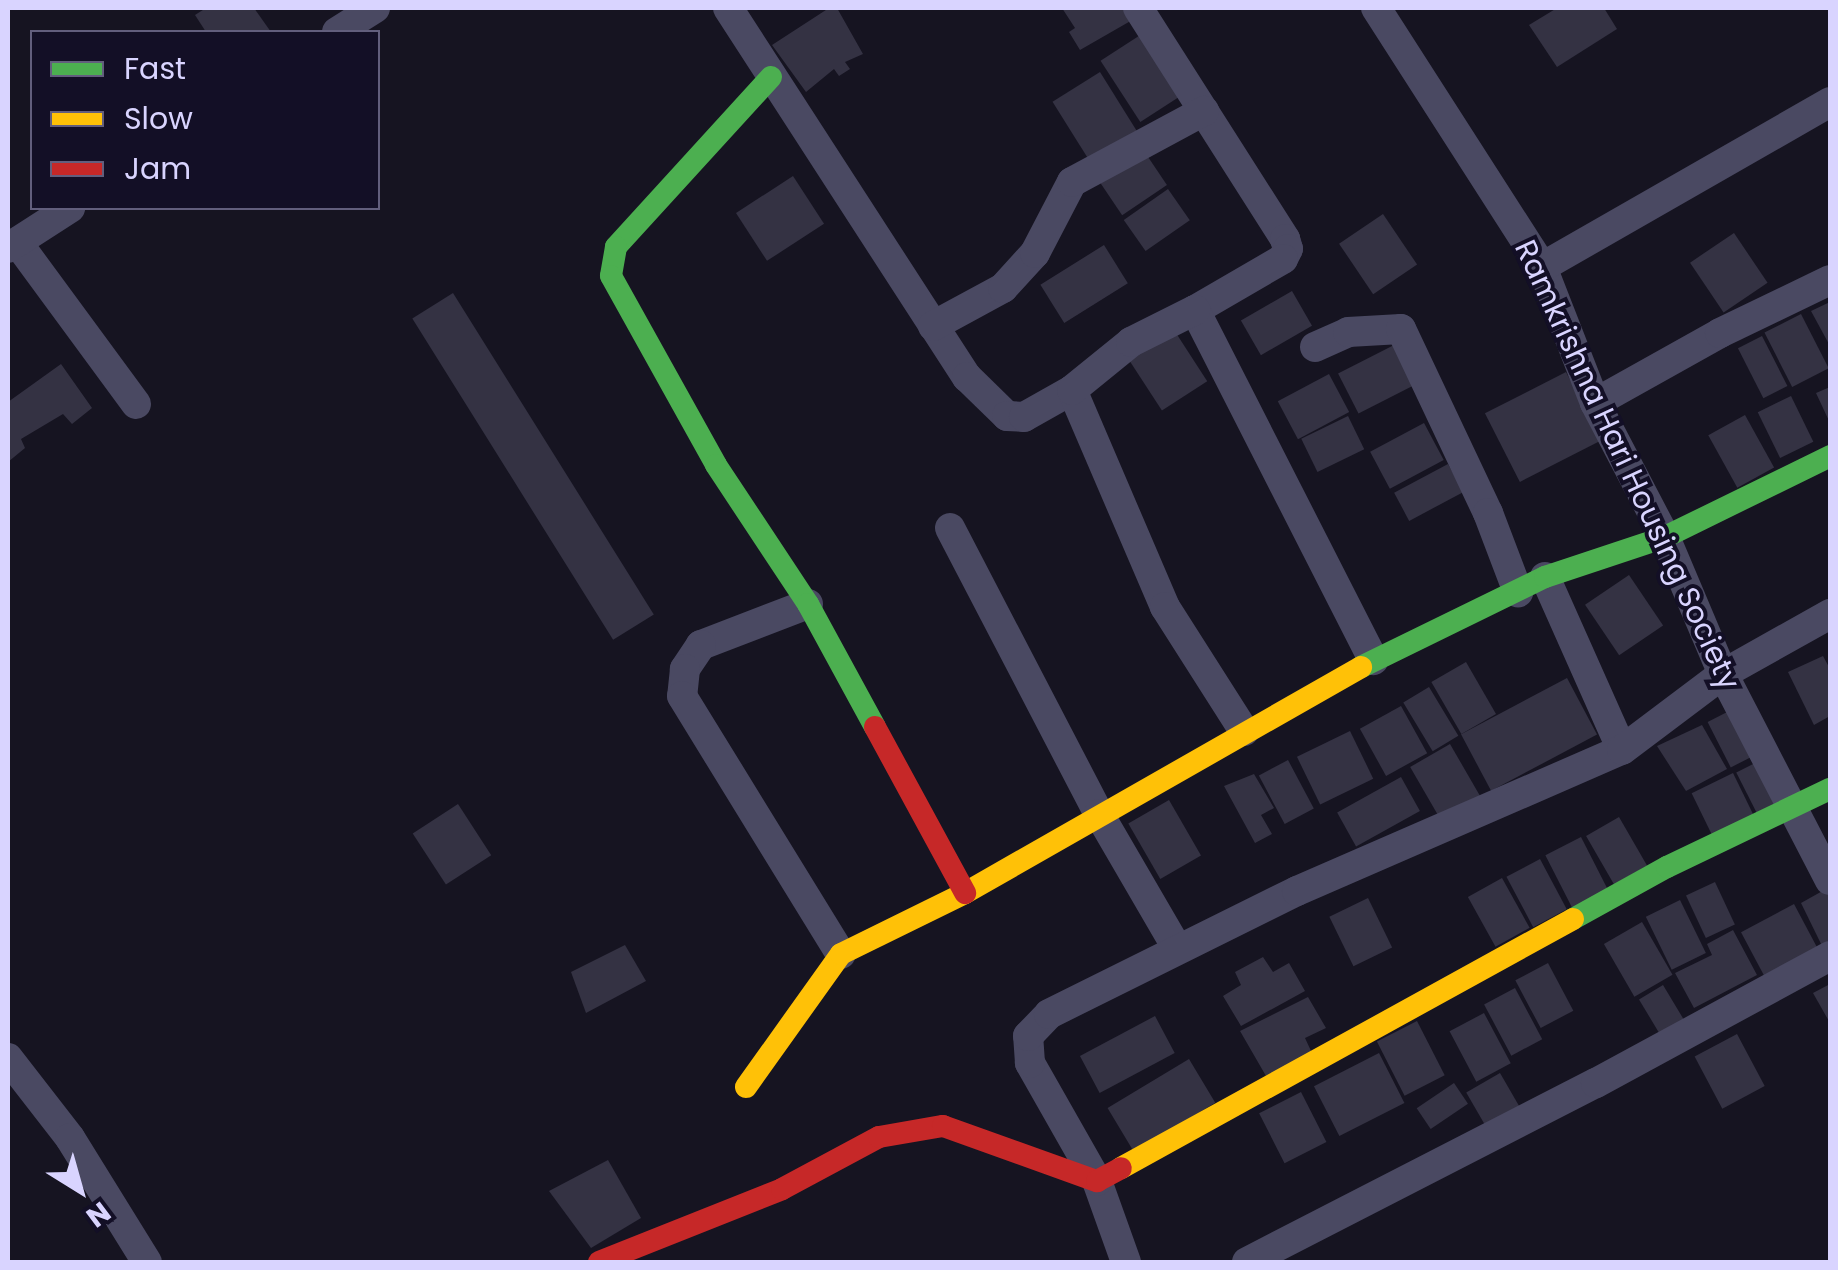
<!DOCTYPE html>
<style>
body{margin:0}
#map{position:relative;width:1838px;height:1270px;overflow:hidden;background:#161421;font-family:Poppins,sans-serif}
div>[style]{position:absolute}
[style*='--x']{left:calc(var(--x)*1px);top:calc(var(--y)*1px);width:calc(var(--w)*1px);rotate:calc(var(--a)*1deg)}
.building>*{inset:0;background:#343243;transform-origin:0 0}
.street>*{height:30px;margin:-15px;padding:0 15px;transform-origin:15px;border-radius:15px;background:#4a4962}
.fast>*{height:22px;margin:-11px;padding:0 11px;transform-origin:11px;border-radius:11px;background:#4caf50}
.slow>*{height:22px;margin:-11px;padding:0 11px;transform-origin:11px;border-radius:11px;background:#ffc107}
.jam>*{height:22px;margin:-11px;padding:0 11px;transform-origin:11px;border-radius:11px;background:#c62828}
span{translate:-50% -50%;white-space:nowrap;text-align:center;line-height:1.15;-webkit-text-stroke:8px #130f26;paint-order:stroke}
.street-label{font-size:30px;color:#d9d4ff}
.frame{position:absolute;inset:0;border:10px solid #d9d4ff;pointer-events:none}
.legend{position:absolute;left:30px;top:30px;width:350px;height:180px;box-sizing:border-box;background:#130f26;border:2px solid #625e7d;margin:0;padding:12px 18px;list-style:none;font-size:30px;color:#d9d4ff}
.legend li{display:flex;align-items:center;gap:20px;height:50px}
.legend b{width:50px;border:2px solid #625e7d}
.north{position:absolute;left:30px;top:1140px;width:100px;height:100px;-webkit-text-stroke:8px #130f26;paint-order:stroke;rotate:143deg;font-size:28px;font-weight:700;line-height:40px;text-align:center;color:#d9d4ff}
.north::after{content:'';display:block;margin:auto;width:35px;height:45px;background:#d9d4ff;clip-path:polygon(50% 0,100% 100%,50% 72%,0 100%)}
</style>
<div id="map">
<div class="building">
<div style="clip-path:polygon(206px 8px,254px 8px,271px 32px,206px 32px,195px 15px)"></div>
<div style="clip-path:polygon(829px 8px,837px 8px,863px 54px,845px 62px,850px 69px,839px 76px,834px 69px,806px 92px,772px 45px)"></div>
<div style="clip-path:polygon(1062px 8px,1127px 8px,1134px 19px,1080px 50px,1069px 32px,1075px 28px)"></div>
<div style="clip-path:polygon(1557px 8px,1604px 8px,1617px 29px,1557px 67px,1529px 25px)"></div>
<div style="left:1145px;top:32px;width:73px;height:53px;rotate:57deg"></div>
<div style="left:1100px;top:72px;width:73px;height:56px;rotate:58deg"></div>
<div style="left:1144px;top:151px;width:41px;height:54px;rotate:56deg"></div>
<div style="left:793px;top:176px;width:57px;height:68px;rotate:57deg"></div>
<div style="left:1168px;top:189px;width:38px;height:54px;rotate:55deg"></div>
<div style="left:1383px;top:214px;width:61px;height:53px;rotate:56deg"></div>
<div style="left:1734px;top:233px;width:60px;height:53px;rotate:56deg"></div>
<div style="left:1104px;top:245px;width:45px;height:75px;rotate:58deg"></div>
<div style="left:1292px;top:291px;width:40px;height:59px;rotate:60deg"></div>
<div style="left:453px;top:293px;width:379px;height:48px;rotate:58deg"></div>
<div style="clip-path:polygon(1830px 302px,1830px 346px,1811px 311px)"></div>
<div style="left:1801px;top:314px;width:61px;height:41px;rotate:63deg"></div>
<div style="left:1174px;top:330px;width:61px;height:54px;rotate:57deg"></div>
<div style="left:1762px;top:336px;width:56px;height:27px;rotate:63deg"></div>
<div style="left:1396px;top:344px;width:45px;height:65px;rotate:63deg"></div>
<div style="clip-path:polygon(61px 364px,92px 408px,72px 424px,63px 414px,21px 439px,25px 448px,8px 462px,8px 402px)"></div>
<div style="left:1566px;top:372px;width:77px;height:91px;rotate:63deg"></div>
<div style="left:1329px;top:374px;width:43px;height:58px;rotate:62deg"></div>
<div style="clip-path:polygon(1830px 387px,1830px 423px,1816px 393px)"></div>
<div style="left:1791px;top:396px;width:51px;height:37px;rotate:64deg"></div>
<div style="left:1745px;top:415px;width:60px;height:42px;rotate:61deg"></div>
<div style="left:1348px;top:416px;width:37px;height:52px;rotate:64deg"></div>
<div style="left:1424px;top:423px;width:42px;height:61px;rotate:62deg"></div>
<div style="left:1448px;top:464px;width:32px;height:61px;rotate:62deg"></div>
<div style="left:1629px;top:575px;width:61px;height:53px;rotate:56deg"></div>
<div style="clip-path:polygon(1823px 656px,1830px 669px,1830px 716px,1814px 725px,1788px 672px)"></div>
<div style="left:1466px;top:662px;width:60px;height:40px;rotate:60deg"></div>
<div style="left:1567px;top:678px;width:64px;height:120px;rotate:62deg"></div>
<div style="left:1429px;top:687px;width:57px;height:30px;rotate:59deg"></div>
<div style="left:1401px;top:706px;width:54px;height:47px;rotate:61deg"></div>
<div style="left:1737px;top:707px;width:51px;height:33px;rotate:63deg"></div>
<div style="clip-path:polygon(1702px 725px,1727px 769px,1686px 791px,1657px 746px)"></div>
<div style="left:1350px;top:731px;width:53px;height:59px;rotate:64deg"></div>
<div style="left:1450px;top:744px;width:61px;height:46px;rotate:60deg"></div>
<div style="left:1763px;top:759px;width:48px;height:30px;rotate:63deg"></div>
<div style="left:1288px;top:760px;width:55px;height:33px;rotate:62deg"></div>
<div style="left:1733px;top:773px;width:52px;height:46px;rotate:64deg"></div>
<div style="clip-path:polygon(1254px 774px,1274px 808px,1261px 815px,1272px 834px,1255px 843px,1224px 786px)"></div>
<div style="left:1401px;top:777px;width:39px;height:73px;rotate:61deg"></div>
<div style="left:1169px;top:800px;width:64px;height:47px;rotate:60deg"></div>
<div style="left:458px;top:804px;width:61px;height:54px;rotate:57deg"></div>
<div style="left:1619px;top:817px;width:56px;height:38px;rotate:60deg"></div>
<div style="left:1581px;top:837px;width:59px;height:40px;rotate:63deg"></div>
<div style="left:1540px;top:859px;width:57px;height:38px;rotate:62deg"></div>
<div style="left:1502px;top:878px;width:57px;height:39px;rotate:61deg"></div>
<div style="left:1715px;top:882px;width:47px;height:32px;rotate:65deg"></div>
<div style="clip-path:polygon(1826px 889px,1830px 898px,1830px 949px,1825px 952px,1801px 903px)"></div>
<div style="left:1368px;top:898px;width:55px;height:43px;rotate:64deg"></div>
<div style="left:1680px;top:900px;width:59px;height:38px;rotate:64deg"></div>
<div style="left:1794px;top:904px;width:49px;height:60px;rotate:62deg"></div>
<div style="left:1642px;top:922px;width:61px;height:44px;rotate:60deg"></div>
<div style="clip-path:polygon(1733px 930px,1757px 975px,1694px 1008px,1675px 973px,1712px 955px,1707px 944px)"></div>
<div style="clip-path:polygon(625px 945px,646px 981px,586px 1013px,571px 972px)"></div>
<div style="clip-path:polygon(1263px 957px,1273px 972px,1289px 963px,1305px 991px,1241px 1026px,1223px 996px,1241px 985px,1235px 972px)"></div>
<div style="left:1548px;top:963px;width:54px;height:37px;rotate:62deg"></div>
<div style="clip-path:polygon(1830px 984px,1830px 1023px,1813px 993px)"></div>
<div style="left:1663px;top:985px;width:49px;height:28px;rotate:59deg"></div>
<div style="left:1515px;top:988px;width:58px;height:35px;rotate:62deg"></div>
<div style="clip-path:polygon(1308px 997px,1326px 1028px,1305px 1038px,1312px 1053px,1266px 1076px,1240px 1031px)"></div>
<div style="left:1484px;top:1013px;width:57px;height:39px;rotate:62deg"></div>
<div style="left:1155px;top:1016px;width:42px;height:85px;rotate:62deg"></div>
<div style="left:1417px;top:1021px;width:61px;height:45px;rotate:63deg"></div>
<div style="left:1737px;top:1034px;width:59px;height:48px;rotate:62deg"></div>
<div style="left:1379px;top:1053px;width:56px;height:73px;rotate:63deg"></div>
<div style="left:1189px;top:1059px;width:51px;height:95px;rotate:59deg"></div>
<div style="left:1500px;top:1073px;width:48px;height:39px;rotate:60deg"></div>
<div style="left:1454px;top:1083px;width:25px;height:45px;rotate:56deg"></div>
<div style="left:1301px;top:1092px;width:56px;height:47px;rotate:63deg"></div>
<div style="clip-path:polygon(608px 1160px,641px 1218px,591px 1248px,549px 1191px)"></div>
</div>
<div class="street">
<div style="--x:728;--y:8;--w:440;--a:57.1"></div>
<div style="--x:967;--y:377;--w:56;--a:44.3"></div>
<div style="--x:1007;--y:416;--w:17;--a:3"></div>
<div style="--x:1024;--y:417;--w:55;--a:-29.4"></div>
<div style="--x:1072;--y:390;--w:236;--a:66.8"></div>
<div style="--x:1165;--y:607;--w:147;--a:57.5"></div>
<div style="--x:1138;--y:8;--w:274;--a:57.5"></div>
<div style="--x:1285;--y:239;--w:10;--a:73"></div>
<div style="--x:1288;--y:249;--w:11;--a:117"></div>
<div style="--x:1283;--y:259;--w:102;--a:149.9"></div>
<div style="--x:1195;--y:310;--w:393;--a:63"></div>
<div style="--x:1376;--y:8;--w:308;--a:57.3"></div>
<div style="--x:1542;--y:267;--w:146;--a:68.7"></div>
<div style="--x:1595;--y:403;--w:151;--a:62.4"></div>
<div style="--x:1665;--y:537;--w:149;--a:67.1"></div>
<div style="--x:1723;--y:674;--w:232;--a:62.6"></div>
<div style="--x:337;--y:32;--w:45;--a:-32.3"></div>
<div style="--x:17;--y:242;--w:201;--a:53.7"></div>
<div style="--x:8;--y:248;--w:74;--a:-32.8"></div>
<div style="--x:1542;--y:267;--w:332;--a:-29.8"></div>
<div style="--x:933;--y:326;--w:80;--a:-28.5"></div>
<div style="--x:1003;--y:288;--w:47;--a:-47.6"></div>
<div style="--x:1035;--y:253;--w:80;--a:-62.5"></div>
<div style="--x:1072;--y:182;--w:150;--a:-28.3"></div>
<div style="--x:1315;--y:347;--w:36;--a:-24"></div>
<div style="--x:1348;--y:332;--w:53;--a:-3.2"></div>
<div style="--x:1401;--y:329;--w:204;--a:64.7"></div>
<div style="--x:1488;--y:513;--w:85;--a:69.2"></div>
<div style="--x:1072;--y:390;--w:76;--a:-39.1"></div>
<div style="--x:1131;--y:342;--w:72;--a:-26.6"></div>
<div style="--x:1595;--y:403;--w:143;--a:-29.2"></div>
<div style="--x:1720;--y:333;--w:122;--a:-25.7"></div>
<div style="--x:950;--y:528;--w:322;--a:62.5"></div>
<div style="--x:1099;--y:814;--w:155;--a:59.8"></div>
<div style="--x:1545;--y:577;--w:189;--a:66"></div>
<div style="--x:808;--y:604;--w:115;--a:159"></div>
<div style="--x:701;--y:645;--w:29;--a:124"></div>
<div style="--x:685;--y:669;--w:27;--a:96"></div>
<div style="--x:682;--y:696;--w:303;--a:58.4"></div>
<div style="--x:8;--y:1058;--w:101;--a:52.2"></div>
<div style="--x:70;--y:1138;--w:146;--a:58.2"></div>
<div style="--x:1126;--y:1262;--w:86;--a:-109.7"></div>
<div style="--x:1097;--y:1181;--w:136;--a:-119.6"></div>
<div style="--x:1030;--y:1063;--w:27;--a:-94"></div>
<div style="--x:1028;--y:1036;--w:30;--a:-46"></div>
<div style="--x:1049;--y:1014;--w:277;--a:-26.4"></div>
<div style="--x:1297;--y:891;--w:354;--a:-23.5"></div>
<div style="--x:1622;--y:750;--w:126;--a:-37"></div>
<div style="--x:1723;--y:674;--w:123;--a:-29.3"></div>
<div style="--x:1247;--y:1262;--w:392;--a:-27.2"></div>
<div style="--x:1596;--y:1083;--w:266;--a:-28.5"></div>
</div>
<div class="fast">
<div style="--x:771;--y:77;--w:230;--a:132.4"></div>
<div style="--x:616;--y:247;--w:29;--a:100"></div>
<div style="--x:611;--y:276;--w:216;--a:60.9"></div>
<div style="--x:716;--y:465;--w:167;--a:56.5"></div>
<div style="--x:808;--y:604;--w:140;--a:61.4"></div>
<div style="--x:1361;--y:667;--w:205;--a:-26.1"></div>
<div style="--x:1545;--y:577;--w:126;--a:-18.4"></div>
<div style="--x:1665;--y:537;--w:184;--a:-26.1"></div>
<div style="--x:1573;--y:919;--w:107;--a:-29"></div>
<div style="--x:1667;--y:867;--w:181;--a:-25.6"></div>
</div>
<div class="slow">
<div style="--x:746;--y:1087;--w:163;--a:-54.5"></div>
<div style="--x:841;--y:954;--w:138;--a:-26.2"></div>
<div style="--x:965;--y:893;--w:456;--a:-29.7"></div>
<div style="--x:1121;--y:1168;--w:516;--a:-28.85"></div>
</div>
<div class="jam">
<div style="--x:875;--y:727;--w:189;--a:61.5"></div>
<div style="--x:599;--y:1262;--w:197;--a:-21.7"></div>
<div style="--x:782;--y:1189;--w:110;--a:-28.2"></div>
<div style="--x:879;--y:1137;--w:65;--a:-9.8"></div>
<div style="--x:943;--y:1126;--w:164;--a:19.7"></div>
<div style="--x:1097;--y:1181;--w:27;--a:-28"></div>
</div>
<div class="street-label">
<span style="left:1627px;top:465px;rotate:65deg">Ramkrishna Hari Housing Society</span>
</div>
<div class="frame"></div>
<ul class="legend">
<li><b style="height:12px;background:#4caf50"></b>Fast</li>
<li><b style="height:12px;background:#ffc107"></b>Slow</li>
<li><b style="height:12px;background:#c62828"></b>Jam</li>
</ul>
<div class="north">N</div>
</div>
